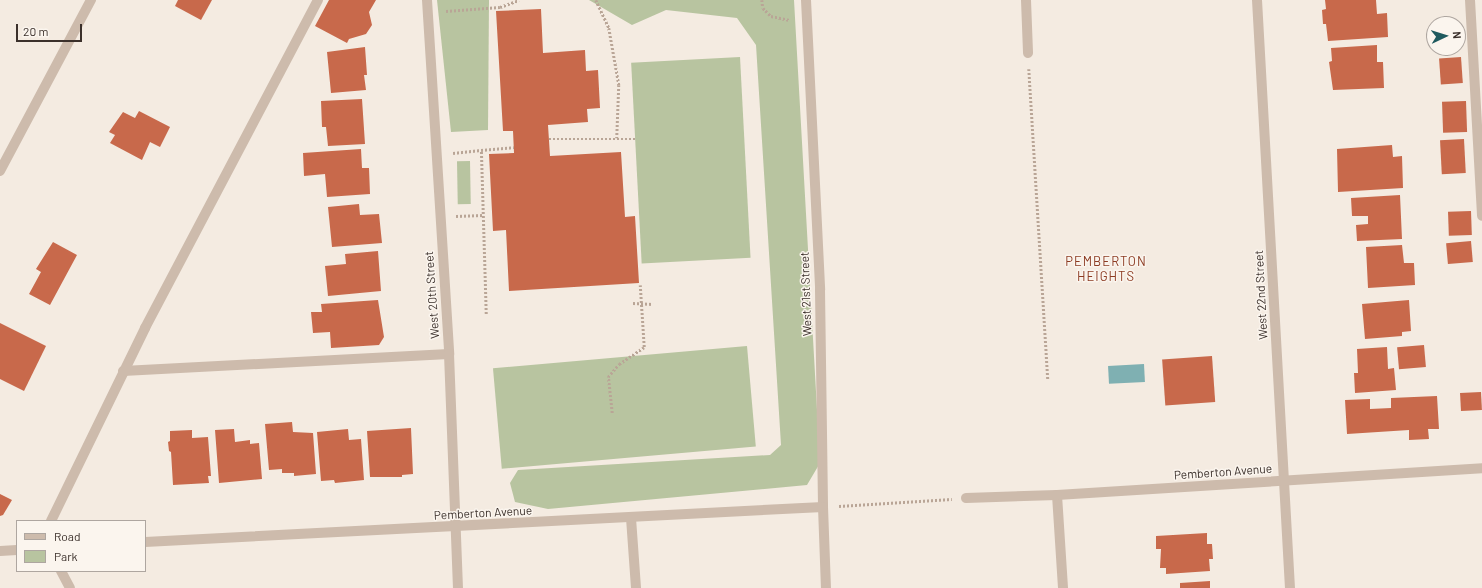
<!DOCTYPE html>
<style>
body{margin:0}
#map{position:relative;width:1482px;height:588px;overflow:hidden;background:#f4ebe1;font-family:Barlow,sans-serif}
div>[style]{position:absolute}
[style*='--x']{left:calc(var(--x)*1px);top:calc(var(--y)*1px);width:calc(var(--w)*1px);rotate:calc(var(--a)*1deg)}
.green>*{inset:0;background:#b8c4a0;transform-origin:0 0}
.water>*{inset:0;background:#7fb0b2;transform-origin:0 0}
.building>*{inset:0;background:#c8694b;transform-origin:0 0}
.path>*{height:2.5px;margin-top:-1.25px;transform-origin:0;background:repeating-linear-gradient(90deg,#b9a596 0 2px,transparent 0 4px)}
.service>*{height:10px;margin:-5px;padding:0 5px;transform-origin:5px;border-radius:5px;background:#cdbbac}
.minor>*{height:10px;margin:-5px;padding:0 5px;transform-origin:5px;border-radius:5px;background:#cdbbac}
span{translate:-50% -50%;white-space:nowrap;text-align:center;line-height:1.15;-webkit-text-stroke:3px #fbf5ee;paint-order:stroke}
.street-label{font-size:12px;color:#3b302b}
.neighbourhood-label{font-size:13px;color:#8c3b22;letter-spacing:1px}
.legend{position:absolute;left:16px;top:520px;width:130px;height:52px;box-sizing:border-box;background:#fbf5ee;border:1px solid #aea6a0;margin:0;padding:5px 7px;list-style:none;font-size:12px;color:#3b302b}
.legend li{display:flex;align-items:center;gap:8px;height:20px}
.legend b{width:20px;border:1px solid #aea6a0}
.north{position:absolute;left:1426px;top:16px;width:40px;height:40px;box-sizing:border-box;background:#fbf5ee;border:1px solid #aea6a0;border-radius:50%;rotate:86deg;font-size:11px;font-weight:700;line-height:16px;text-align:center;color:#3b302b}
.north::after{content:'';display:block;margin:auto;width:14px;height:18px;background:#1f5a5e;clip-path:polygon(50% 0,100% 100%,50% 72%,0 100%)}
.scale{position:absolute;left:16px;top:24px;width:66px;height:18px;box-sizing:border-box;border:2px solid #3b302b;border-top:0;padding-left:5px;font-size:12px;line-height:14px;white-space:nowrap;color:#3b302b;-webkit-text-stroke:3px #fbf5ee;paint-order:stroke}
</style>
<div id="map">
<div class="green">
<div style="clip-path:polygon(437px 0,489px 0,488px 130px,451px 132px)"></div>
<div style="clip-path:polygon(589px 0,794px 0,820px 463px,807px 485px,548px 509px,515px 502px,510px 483px,518px 470px,770px 455px,781px 445px,756px 45px,737px 18px,666px 10px,632px 25px)"></div>
<div style="left:740px;top:57px;width:201px;height:109px;rotate:87deg"></div>
<div style="left:470px;top:161px;width:43px;height:13px;rotate:89deg"></div>
<div style="left:747px;top:346px;width:101px;height:255px;rotate:85deg"></div>
</div>
<div class="water">
<div style="left:1144px;top:364px;width:18px;height:36px;rotate:87deg"></div>
</div>
<div class="building">
<div style="clip-path:polygon(178px 0,212px 0,201px 20px,175px 6px)"></div>
<div style="clip-path:polygon(329px 0,376px 0,369px 12px,372px 25px,366px 34px,349px 39px,347px 43px,315px 26px)"></div>
<div style="clip-path:polygon(1325px 0,1376px 0,1377px 14px,1387px 13px,1388px 37px,1328px 41px,1326px 24px,1323px 24px,1322px 10px,1326px 9px)"></div>
<div style="clip-path:polygon(541px 9px,543px 53px,585px 50px,586px 71px,598px 70px,600px 108px,587px 109px,588px 122px,548px 125px,550px 156px,621px 152px,625px 217px,635px 216px,639px 283px,509px 291px,506px 230px,493px 231px,489px 154px,514px 153px,513px 131px,503px 131px,496px 11px)"></div>
<div style="clip-path:polygon(1377px 45px,1377px 62px,1383px 62px,1384px 88px,1333px 90px,1329px 62px,1332px 61px,1331px 48px)"></div>
<div style="clip-path:polygon(365px 47px,367px 75px,364px 75px,366px 90px,331px 93px,327px 52px)"></div>
<div style="left:1461px;top:57px;width:26px;height:22px;rotate:86deg"></div>
<div style="clip-path:polygon(362px 99px,365px 144px,328px 146px,326px 127px,322px 127px,321px 101px)"></div>
<div style="left:1466px;top:101px;width:31px;height:24px;rotate:88deg"></div>
<div style="clip-path:polygon(139px 111px,170px 127px,160px 147px,150px 142px,142px 160px,110px 143px,115px 135px,109px 132px,123px 112px,135px 118px)"></div>
<div style="left:1464px;top:139px;width:34px;height:24px;rotate:87deg"></div>
<div style="clip-path:polygon(1392px 145px,1393px 157px,1402px 156px,1403px 188px,1338px 192px,1337px 149px)"></div>
<div style="clip-path:polygon(361px 149px,362px 168px,369px 168px,370px 194px,327px 197px,325px 174px,304px 176px,303px 153px)"></div>
<div style="clip-path:polygon(1400px 195px,1402px 239px,1357px 241px,1356px 225px,1368px 224px,1368px 216px,1352px 216px,1351px 198px)"></div>
<div style="clip-path:polygon(359px 204px,360px 215px,379px 214px,382px 243px,332px 247px,328px 207px)"></div>
<div style="left:1471px;top:211px;width:24px;height:23px;rotate:88deg"></div>
<div style="left:1471px;top:241px;width:21px;height:25px;rotate:85deg"></div>
<div style="clip-path:polygon(53px 242px,77px 255px,50px 305px,29px 294px,41px 272px,36px 269px)"></div>
<div style="clip-path:polygon(1402px 245px,1404px 263px,1414px 263px,1415px 285px,1368px 288px,1366px 247px)"></div>
<div style="clip-path:polygon(378px 251px,381px 291px,328px 296px,325px 266px,346px 264px,345px 254px)"></div>
<div style="clip-path:polygon(378px 300px,384px 337px,379px 345px,331px 348px,330px 332px,313px 333px,311px 312px,322px 312px,321px 304px)"></div>
<div style="clip-path:polygon(1409px 300px,1411px 331px,1402px 332px,1402px 336px,1365px 339px,1362px 304px)"></div>
<div style="clip-path:polygon(0 323px,46px 346px,24px 391px,0 379px)"></div>
<div style="left:1424px;top:345px;width:22px;height:27px;rotate:85deg"></div>
<div style="clip-path:polygon(1387px 347px,1388px 369px,1394px 368px,1396px 390px,1355px 393px,1354px 373px,1358px 373px,1357px 349px)"></div>
<div style="left:1212px;top:356px;width:46px;height:50px;rotate:86deg"></div>
<div style="left:1481px;top:392px;width:18px;height:21px;rotate:87deg"></div>
<div style="clip-path:polygon(1437px 396px,1439px 429px,1428px 429px,1429px 439px,1409px 440px,1409px 430px,1347px 434px,1345px 400px,1370px 399px,1370px 409px,1391px 408px,1391px 398px)"></div>
<div style="clip-path:polygon(292px 422px,293px 432px,313px 433px,316px 474px,294px 476px,294px 473px,282px 473px,282px 469px,269px 470px,265px 424px)"></div>
<div style="clip-path:polygon(411px 428px,413px 474px,402px 475px,402px 477px,370px 477px,367px 431px)"></div>
<div style="clip-path:polygon(234px 429px,235px 442px,250px 440px,250px 444px,259px 443px,262px 479px,219px 483px,215px 430px)"></div>
<div style="clip-path:polygon(348px 429px,349px 440px,361px 439px,364px 480px,335px 483px,334px 480px,321px 481px,317px 432px)"></div>
<div style="clip-path:polygon(192px 430px,192px 438px,208px 437px,211px 476px,208px 476px,209px 483px,173px 485px,171px 452px,169px 451px,168px 442px,170px 441px,170px 431px)"></div>
<div style="clip-path:polygon(0 494px,12px 500px,3px 515px,0 516px)"></div>
<div style="clip-path:polygon(1207px 533px,1207px 544px,1212px 544px,1213px 559px,1209px 559px,1210px 571px,1166px 574px,1166px 568px,1160px 568px,1161px 549px,1156px 549px,1156px 536px)"></div>
<div style="clip-path:polygon(1210px 581px,1210px 588px,1180px 588px,1180px 583px)"></div>
</div>
<div class="path">
<div style="--x:596;--y:0;--w:31;--a:65"></div>
<div style="--x:609;--y:28;--w:58;--a:80"></div>
<div style="--x:619;--y:85;--w:53;--a:92.2"></div>
<div style="--x:762;--y:0;--w:8;--a:83"></div>
<div style="--x:763;--y:8;--w:11;--a:45"></div>
<div style="--x:771;--y:16;--w:19;--a:12"></div>
<div style="--x:446;--y:11;--w:54;--a:-4.2"></div>
<div style="--x:500;--y:7;--w:20;--a:-20"></div>
<div style="--x:1029;--y:69;--w:312;--a:86.5"></div>
<div style="--x:549;--y:139;--w:87;--a:0"></div>
<div style="--x:453;--y:153;--w:28;--a:-6"></div>
<div style="--x:456;--y:216;--w:27;--a:-2"></div>
<div style="--x:633;--y:303;--w:20;--a:3"></div>
<div style="--x:486;--y:314;--w:164;--a:-91.7"></div>
<div style="--x:481;--y:150;--w:33;--a:-5"></div>
<div style="--x:612;--y:413;--w:36;--a:-96"></div>
<div style="--x:608;--y:377;--w:17;--a:-50"></div>
<div style="--x:619;--y:364;--w:30;--a:-34"></div>
<div style="--x:644;--y:347;--w:62;--a:-93.7"></div>
<div style="--x:839;--y:506;--w:113;--a:-3.5"></div>
</div>
<div class="service">
<div style="--x:1026;--y:0;--w:53;--a:87.8"></div>
<div style="--x:1470;--y:0;--w:216;--a:86.8"></div>
<div style="--x:123;--y:371;--w:326;--a:-3"></div>
<div style="--x:1057;--y:495;--w:93;--a:86.3"></div>
<div style="--x:631;--y:518;--w:70;--a:85.9"></div>
<div style="--x:51;--y:521;--w:215;--a:-64"></div>
<div style="--x:145;--y:328;--w:371;--a:-62.2"></div>
<div style="--x:61;--y:571;--w:19;--a:62"></div>
</div>
<div class="minor">
<div style="--x:427;--y:0;--w:355;--a:86.4"></div>
<div style="--x:449;--y:354;--w:234;--a:87.8"></div>
<div style="--x:806;--y:0;--w:290;--a:87.2"></div>
<div style="--x:820;--y:290;--w:217;--a:89.2"></div>
<div style="--x:823;--y:507;--w:81;--a:87.9"></div>
<div style="--x:1257;--y:0;--w:589;--a:86.79"></div>
<div style="--x:0;--y:171;--w:194;--a:-62"></div>
<div style="--x:966;--y:498;--w:91;--a:-1.9"></div>
<div style="--x:1057;--y:495;--w:426;--a:-3.6"></div>
<div style="--x:145;--y:542;--w:679;--a:-2.96"></div>
<div style="--x:0;--y:551;--w:17;--a:-3"></div>
</div>
<div class="street-label">
<span style="left:806px;top:294px;rotate:-92deg">West 21st Street</span>
<span style="left:432px;top:295px;rotate:-94deg">West 20th Street</span>
<span style="left:1261px;top:295px;rotate:-93deg">West 22nd Street</span>
<span style="left:1223px;top:472px;rotate:-4deg">Pemberton Avenue</span>
<span style="left:483px;top:513px;rotate:-3deg">Pemberton Avenue</span>
</div>
<div class="neighbourhood-label">
<span style="left:1106px;top:269px">PEMBERTON<br>HEIGHTS</span>
</div>
<ul class="legend">
<li><b style="height:5px;background:#cdbbac"></b>Road</li>
<li><b style="height:11px;background:#b8c4a0"></b>Park</li>
</ul>
<div class="north">N</div>
<div class="scale">20 m</div>
</div>
